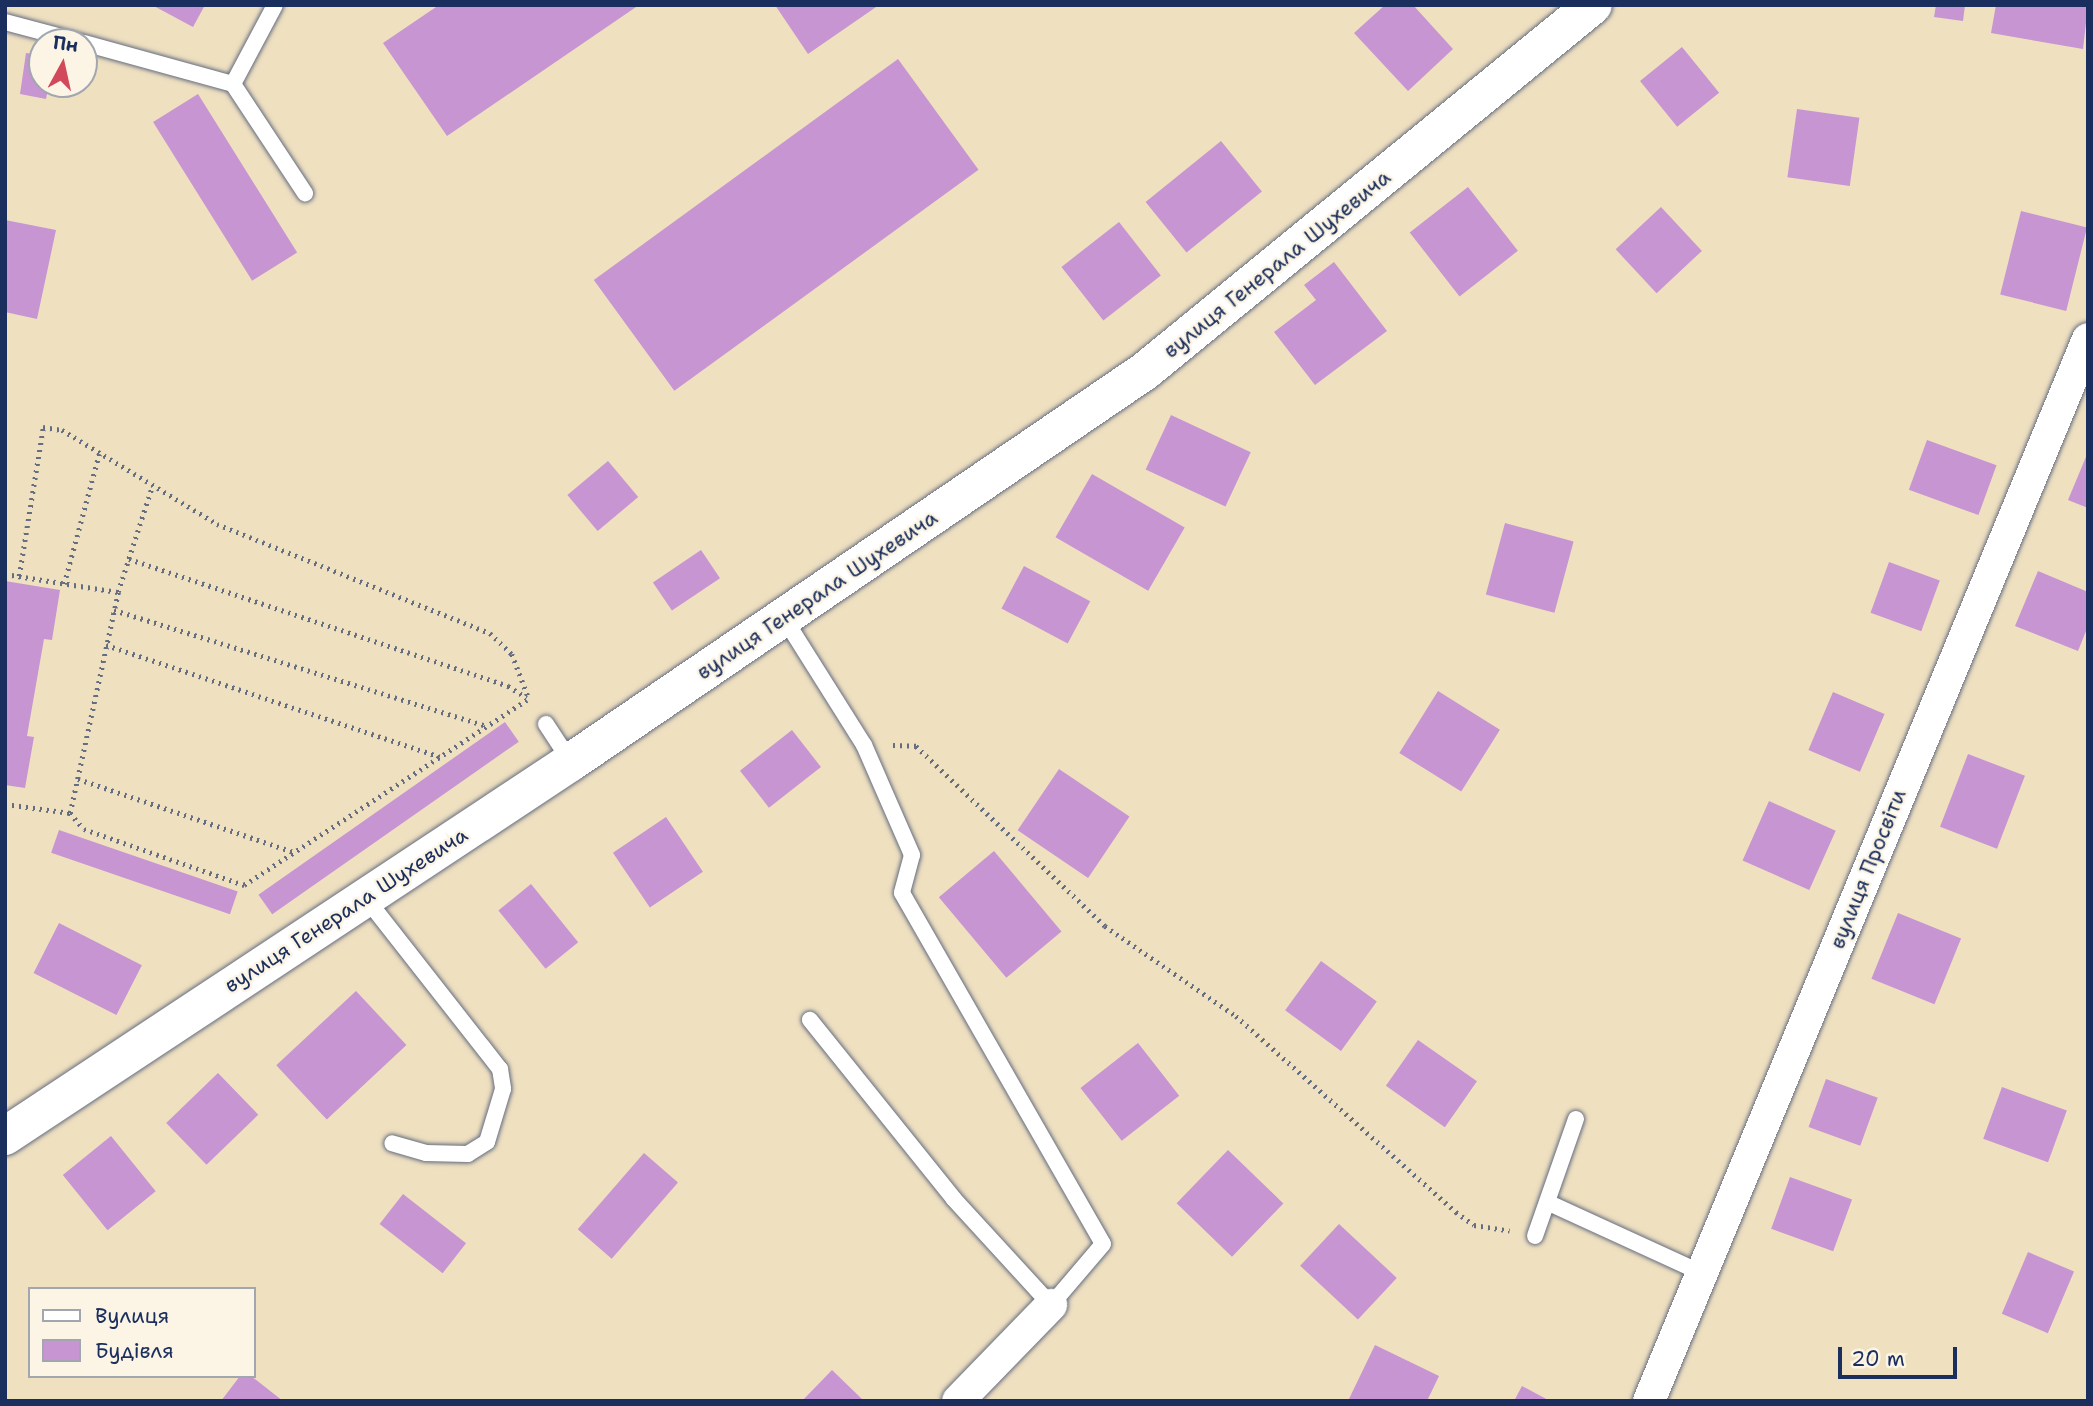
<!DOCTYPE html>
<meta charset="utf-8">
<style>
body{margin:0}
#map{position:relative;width:2093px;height:1406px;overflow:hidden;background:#efe0c0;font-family:"Shantell Sans",sans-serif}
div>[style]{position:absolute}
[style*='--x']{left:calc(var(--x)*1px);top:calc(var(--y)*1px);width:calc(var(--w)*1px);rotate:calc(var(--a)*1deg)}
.building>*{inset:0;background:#c695d2;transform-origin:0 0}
.path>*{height:4.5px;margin-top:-2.25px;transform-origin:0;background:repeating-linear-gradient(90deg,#656d80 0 2px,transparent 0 7px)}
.roads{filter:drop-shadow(0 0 2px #656d80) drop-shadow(0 0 2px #656d80)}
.service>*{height:16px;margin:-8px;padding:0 8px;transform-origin:8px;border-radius:8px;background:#fff}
.minor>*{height:32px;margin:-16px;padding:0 16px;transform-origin:16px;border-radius:16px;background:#fff}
.tertiary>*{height:38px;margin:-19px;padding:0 19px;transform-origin:19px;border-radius:19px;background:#fff}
span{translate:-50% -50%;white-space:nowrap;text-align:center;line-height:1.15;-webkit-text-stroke:5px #fcf5e5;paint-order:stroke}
.street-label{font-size:21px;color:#1b2f5e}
.frame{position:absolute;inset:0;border:7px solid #1b2f5e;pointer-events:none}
.legend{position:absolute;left:28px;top:1287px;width:228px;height:91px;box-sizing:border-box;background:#fcf5e5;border:2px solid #a2a6af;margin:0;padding:9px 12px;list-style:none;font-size:21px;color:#1b2f5e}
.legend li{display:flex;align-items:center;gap:14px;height:35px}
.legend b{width:35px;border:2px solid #a2a6af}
.north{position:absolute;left:28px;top:28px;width:70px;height:70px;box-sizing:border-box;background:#fcf5e5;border:2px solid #a2a6af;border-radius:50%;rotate:8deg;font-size:19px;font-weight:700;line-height:28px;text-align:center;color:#1b2f5e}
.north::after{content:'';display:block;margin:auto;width:24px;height:32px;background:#d1495b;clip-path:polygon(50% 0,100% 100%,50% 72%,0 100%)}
.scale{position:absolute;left:1838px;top:1347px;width:119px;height:32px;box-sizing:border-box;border:4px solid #1b2f5e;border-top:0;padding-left:9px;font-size:21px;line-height:24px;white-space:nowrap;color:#1b2f5e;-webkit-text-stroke:5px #fcf5e5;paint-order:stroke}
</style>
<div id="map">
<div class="building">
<div style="clip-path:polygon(152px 5px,205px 5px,193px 27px)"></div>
<div style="clip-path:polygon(439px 5px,639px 5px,447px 136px,383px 43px)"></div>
<div style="clip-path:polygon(775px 5px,879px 5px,808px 54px)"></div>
<div style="clip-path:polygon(1385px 5px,1413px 5px,1453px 49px,1408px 91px,1354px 33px)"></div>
<div style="clip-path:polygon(1936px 5px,1965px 5px,1963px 21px,1934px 17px)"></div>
<div style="clip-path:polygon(1996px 5px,2088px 5px,2083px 49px,1991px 33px)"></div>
<div style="left:1682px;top:47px;width:59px;height:54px;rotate:51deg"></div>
<div style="clip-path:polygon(26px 53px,42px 55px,42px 84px,49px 84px,46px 99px,20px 94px)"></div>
<div style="left:898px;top:59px;width:137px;height:376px;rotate:54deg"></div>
<div style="left:198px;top:94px;width:187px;height:53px;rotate:58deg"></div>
<div style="left:1797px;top:109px;width:63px;height:69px;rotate:8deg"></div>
<div style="left:1221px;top:141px;width:65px;height:97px;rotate:51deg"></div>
<div style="left:1468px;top:187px;width:81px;height:74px;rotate:52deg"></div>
<div style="left:1661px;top:207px;width:60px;height:62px;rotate:47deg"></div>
<div style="left:2021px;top:211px;width:68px;height:86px;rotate:14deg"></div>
<div style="clip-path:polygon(5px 220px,56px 230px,37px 319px,5px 312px)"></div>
<div style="left:1119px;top:222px;width:68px;height:73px;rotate:52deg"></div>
<div style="clip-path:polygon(1334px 262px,1387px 331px,1315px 385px,1274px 332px,1316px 300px,1304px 285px)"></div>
<div style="left:1171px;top:415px;width:88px;height:60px;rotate:25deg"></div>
<div style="left:1927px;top:440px;width:74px;height:53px;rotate:20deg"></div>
<div style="clip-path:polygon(2088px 452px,2088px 508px,2068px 500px)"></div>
<div style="left:608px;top:461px;width:47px;height:53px;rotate:50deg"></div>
<div style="left:1092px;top:474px;width:107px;height:73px;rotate:30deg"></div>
<div style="left:1505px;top:523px;width:71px;height:74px;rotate:15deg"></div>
<div style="left:701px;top:550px;width:34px;height:58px;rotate:56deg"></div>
<div style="left:1889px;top:562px;width:54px;height:54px;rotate:20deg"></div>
<div style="left:1024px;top:566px;width:75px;height:48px;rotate:28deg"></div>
<div style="clip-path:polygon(2038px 571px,2088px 592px,2088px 626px,2078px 651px,2015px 626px)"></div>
<div style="clip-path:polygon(5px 581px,60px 590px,52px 640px,44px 639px,27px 736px,34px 737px,25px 788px,5px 785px)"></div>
<div style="left:1438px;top:691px;width:73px;height:73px;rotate:32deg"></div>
<div style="left:1833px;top:692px;width:56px;height:63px;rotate:23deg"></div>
<div style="left:505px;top:722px;width:24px;height:301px;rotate:55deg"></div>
<div style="left:792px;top:730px;width:47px;height:66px;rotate:52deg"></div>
<div style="left:1968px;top:754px;width:61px;height:78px;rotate:21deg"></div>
<div style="left:1059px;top:769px;width:85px;height:74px;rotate:34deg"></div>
<div style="left:1769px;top:801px;width:73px;height:65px;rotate:24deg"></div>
<div style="left:666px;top:817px;width:66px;height:64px;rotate:56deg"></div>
<div style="left:59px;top:830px;width:189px;height:24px;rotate:19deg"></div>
<div style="left:994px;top:851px;width:105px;height:72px;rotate:50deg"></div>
<div style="left:531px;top:884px;width:75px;height:42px;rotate:51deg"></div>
<div style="left:1898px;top:913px;width:68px;height:71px;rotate:22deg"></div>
<div style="left:59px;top:923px;width:93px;height:56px;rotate:27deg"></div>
<div style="left:1321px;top:961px;width:69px;height:61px;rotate:36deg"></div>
<div style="left:356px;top:991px;width:74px;height:109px;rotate:47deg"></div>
<div style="left:1418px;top:1040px;width:72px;height:56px;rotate:35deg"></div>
<div style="left:1138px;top:1043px;width:67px;height:73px;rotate:52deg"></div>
<div style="left:218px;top:1073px;width:58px;height:72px;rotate:46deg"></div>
<div style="left:1826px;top:1079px;width:55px;height:51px;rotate:20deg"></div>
<div style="left:2002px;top:1087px;width:69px;height:55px;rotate:20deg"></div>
<div style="left:111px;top:1136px;width:71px;height:62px;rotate:51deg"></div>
<div style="left:1228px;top:1150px;width:77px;height:74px;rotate:44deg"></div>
<div style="left:644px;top:1153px;width:45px;height:101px;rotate:41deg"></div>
<div style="left:1790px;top:1177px;width:66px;height:55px;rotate:20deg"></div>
<div style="left:403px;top:1194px;width:80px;height:38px;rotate:38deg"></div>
<div style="left:1339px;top:1224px;width:79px;height:57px;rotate:43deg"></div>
<div style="left:2028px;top:1252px;width:50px;height:67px;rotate:23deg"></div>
<div style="clip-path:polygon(1375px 1345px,1439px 1376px,1427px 1401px,1348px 1401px)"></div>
<div style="clip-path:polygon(832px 1370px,864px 1401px,802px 1401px)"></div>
<div style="clip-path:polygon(240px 1376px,251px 1376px,283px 1401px,221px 1401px)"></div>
<div style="clip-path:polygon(1522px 1386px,1550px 1401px,1514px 1401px)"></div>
</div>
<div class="path">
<div style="--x:129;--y:559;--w:400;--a:18.5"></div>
<div style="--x:508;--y:686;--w:22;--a:32"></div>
<div style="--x:5;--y:574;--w:114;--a:9.1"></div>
<div style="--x:19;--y:576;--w:151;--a:-80.8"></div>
<div style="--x:43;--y:427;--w:19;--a:9"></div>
<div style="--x:62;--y:430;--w:181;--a:31.2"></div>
<div style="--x:217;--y:524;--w:294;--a:21.8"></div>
<div style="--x:490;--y:633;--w:30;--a:44"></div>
<div style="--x:512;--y:654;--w:48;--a:69.3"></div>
<div style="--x:64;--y:584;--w:135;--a:-74.9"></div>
<div style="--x:114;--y:610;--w:390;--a:17.3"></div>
<div style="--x:106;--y:645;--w:352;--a:18.5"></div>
<div style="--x:893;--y:745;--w:23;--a:2"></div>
<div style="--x:916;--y:746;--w:261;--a:43.6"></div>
<div style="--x:1105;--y:926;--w:159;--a:34.5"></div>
<div style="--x:1236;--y:1016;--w:295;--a:41.7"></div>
<div style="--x:1456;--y:1212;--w:22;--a:36"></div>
<div style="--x:1474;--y:1225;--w:36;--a:9"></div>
<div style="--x:78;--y:779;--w:228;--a:18.7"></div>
<div style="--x:5;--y:804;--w:66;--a:7.9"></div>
<div style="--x:70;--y:813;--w:21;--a:49"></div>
<div style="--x:84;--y:829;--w:170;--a:19.3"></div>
<div style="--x:244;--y:885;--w:338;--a:-33.2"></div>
<div style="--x:70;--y:813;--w:226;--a:-77.7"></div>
<div style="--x:118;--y:592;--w:110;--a:-72.1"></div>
</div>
<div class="roads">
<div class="service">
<div style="--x:5;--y:22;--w:78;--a:14.9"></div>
<div style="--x:84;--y:43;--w:155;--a:15.4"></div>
<div style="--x:233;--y:84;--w:131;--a:56.6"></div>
<div style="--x:233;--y:84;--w:89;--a:-62"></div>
<div style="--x:784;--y:618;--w:150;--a:57.8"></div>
<div style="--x:864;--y:745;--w:120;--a:66.4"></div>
<div style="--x:912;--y:855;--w:39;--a:105"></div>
<div style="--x:902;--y:893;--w:404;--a:60.2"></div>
<div style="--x:1103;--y:1244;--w:80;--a:130.4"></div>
<div style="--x:1051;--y:1305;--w:144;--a:-132.5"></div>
<div style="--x:954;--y:1199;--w:230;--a:-128.8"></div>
<div style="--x:546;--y:724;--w:45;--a:56.7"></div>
<div style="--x:365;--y:897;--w:219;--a:51.9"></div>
<div style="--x:500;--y:1069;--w:20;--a:81"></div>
<div style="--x:503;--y:1089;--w:55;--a:106.8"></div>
<div style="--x:487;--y:1142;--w:22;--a:148"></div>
<div style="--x:468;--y:1154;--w:42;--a:-178.6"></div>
<div style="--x:426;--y:1153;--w:35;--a:-164"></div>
<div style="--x:1549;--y:1203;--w:168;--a:24.6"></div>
<div style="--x:1535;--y:1236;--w:124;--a:-70.7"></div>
</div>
<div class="minor">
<div style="--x:958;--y:1401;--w:134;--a:-45.9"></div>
<div style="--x:1649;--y:1401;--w:1149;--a:-67.54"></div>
</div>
<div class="tertiary">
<div style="--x:5;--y:1136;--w:678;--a:-33.46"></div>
<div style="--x:571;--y:762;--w:695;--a:-34.26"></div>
<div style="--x:1145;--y:371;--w:578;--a:-39.25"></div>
</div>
</div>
<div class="street-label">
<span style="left:1277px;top:264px;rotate:-39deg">вулиця Генерала Шухевича</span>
<span style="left:817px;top:595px;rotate:-34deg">вулиця Генерала Шухевича</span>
<span style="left:1868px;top:869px;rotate:-68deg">вулиця Просвіти</span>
<span style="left:346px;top:910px;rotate:-33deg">вулиця Генерала Шухевича</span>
</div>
<div class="frame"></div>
<ul class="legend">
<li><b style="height:9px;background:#fff"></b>Вулиця</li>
<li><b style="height:19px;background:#c695d2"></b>Будівля</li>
</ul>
<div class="north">Пн</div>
<div class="scale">20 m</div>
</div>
